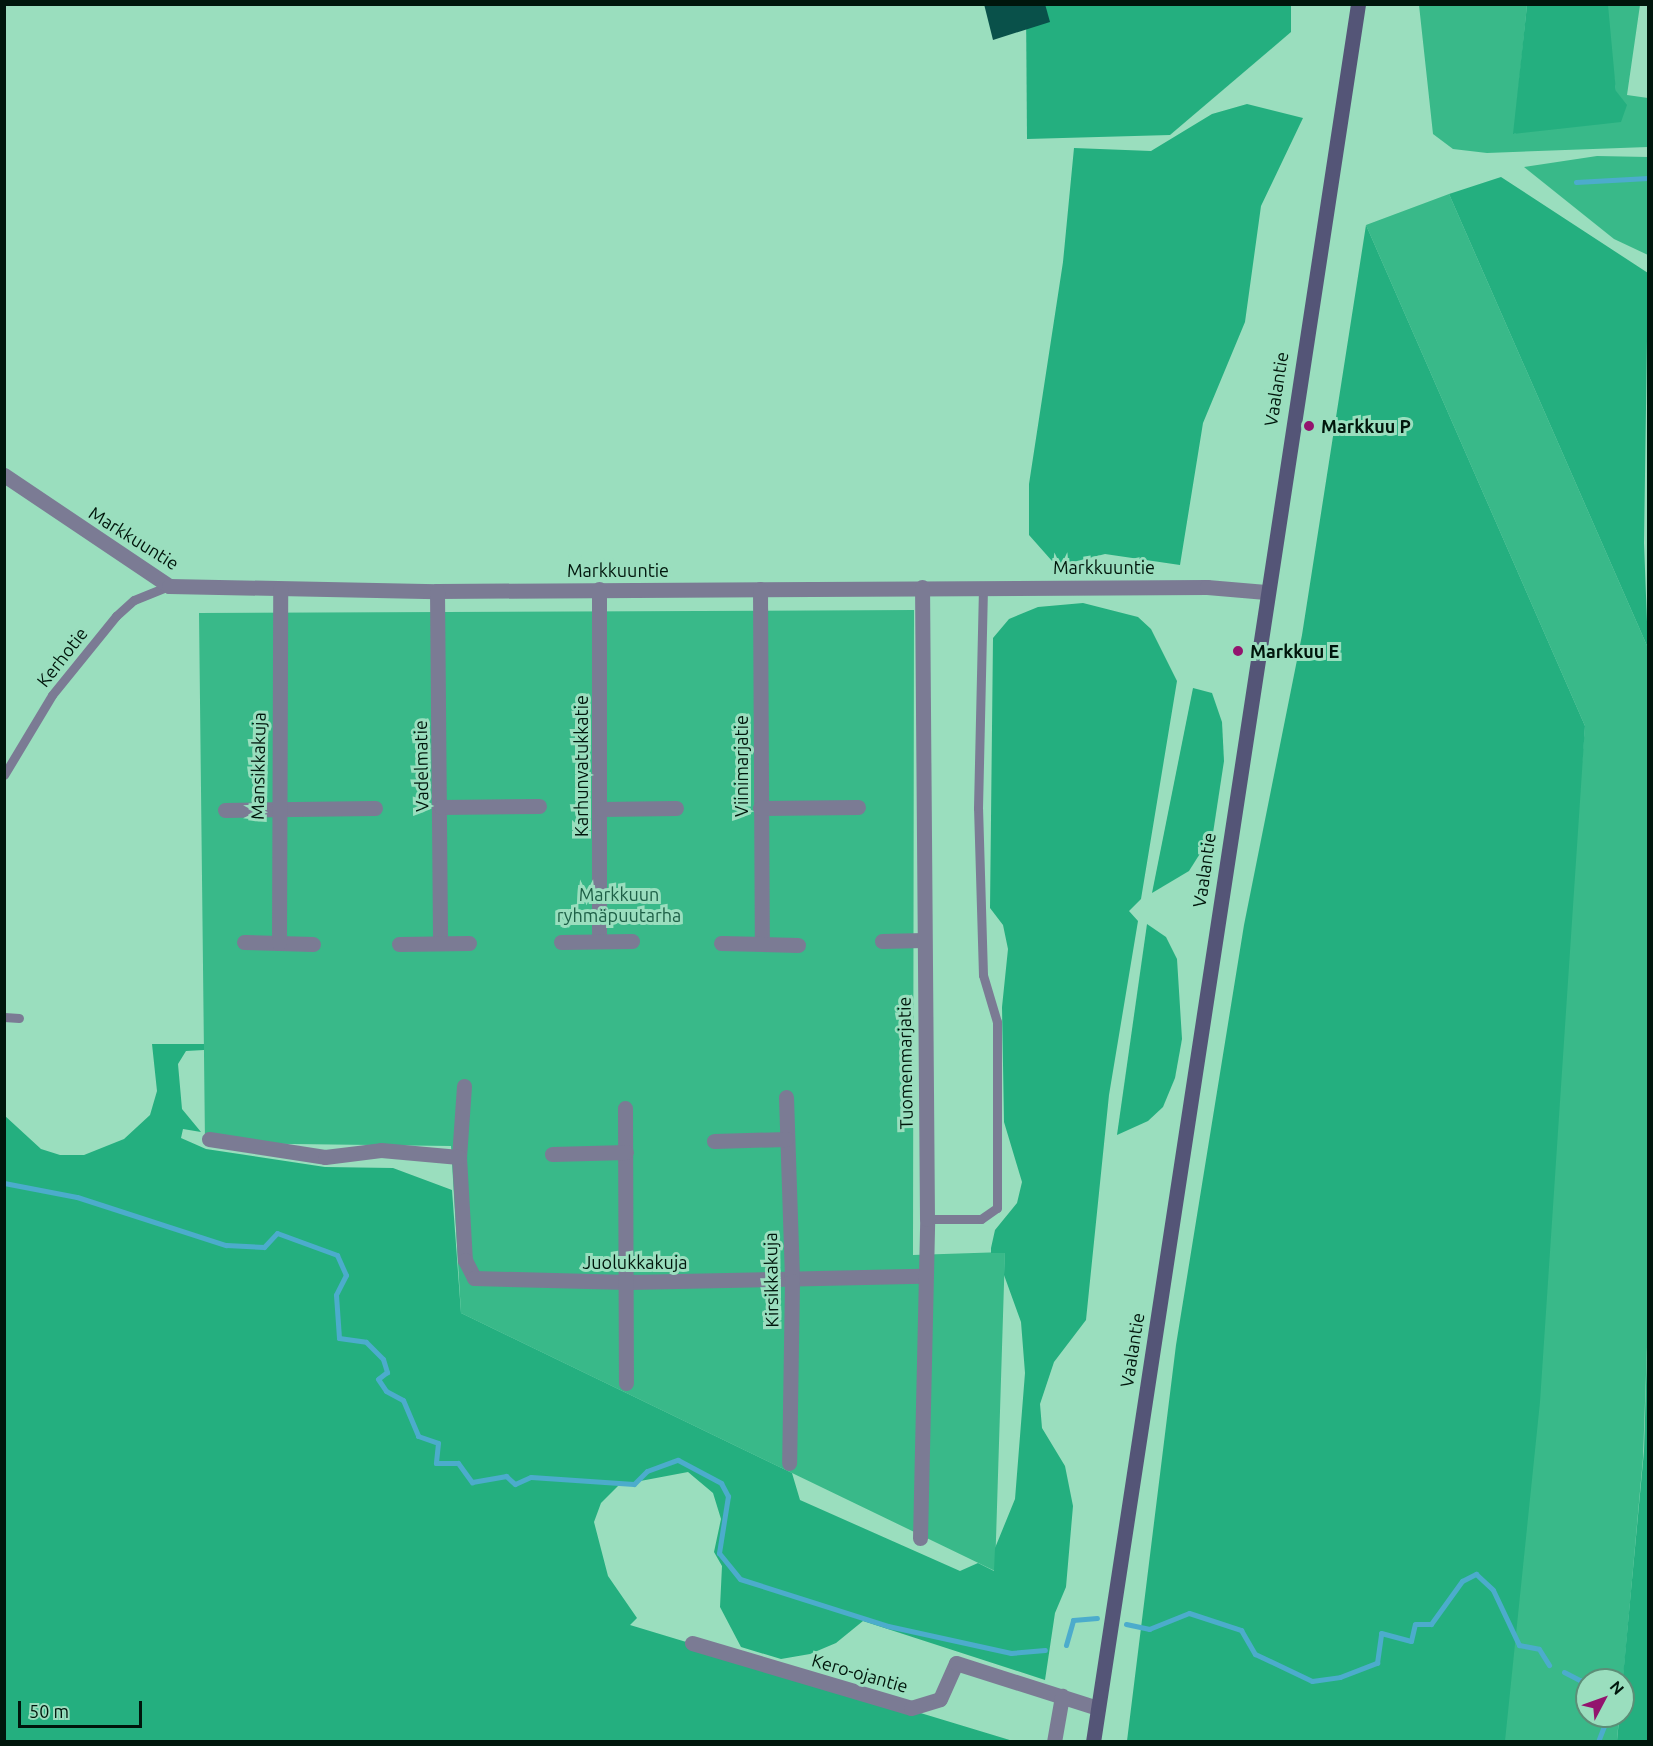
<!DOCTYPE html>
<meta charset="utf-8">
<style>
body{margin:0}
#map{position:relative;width:1653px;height:1746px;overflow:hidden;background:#9adebe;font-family:Ubuntu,sans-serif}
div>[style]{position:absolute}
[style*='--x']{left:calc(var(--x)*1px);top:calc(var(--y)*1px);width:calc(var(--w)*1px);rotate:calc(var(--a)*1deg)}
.green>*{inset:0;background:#39b989}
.forest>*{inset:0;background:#24af7f}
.stream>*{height:5px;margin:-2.5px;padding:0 2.5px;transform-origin:2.5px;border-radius:2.5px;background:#4caccc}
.building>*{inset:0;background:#09514a}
.lane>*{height:9px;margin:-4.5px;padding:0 4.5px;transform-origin:4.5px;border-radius:4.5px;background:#7b7b94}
.street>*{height:15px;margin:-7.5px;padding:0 7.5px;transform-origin:7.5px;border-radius:7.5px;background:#7b7b94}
.secondary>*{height:15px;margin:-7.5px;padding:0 7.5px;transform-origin:7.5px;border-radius:7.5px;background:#545577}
.dots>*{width:16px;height:16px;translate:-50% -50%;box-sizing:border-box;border:3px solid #9adebe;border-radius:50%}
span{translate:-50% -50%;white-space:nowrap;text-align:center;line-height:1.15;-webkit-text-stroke:6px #9adebe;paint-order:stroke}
.street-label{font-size:18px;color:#00160c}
.poi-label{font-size:18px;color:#00160c;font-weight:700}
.left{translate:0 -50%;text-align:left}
.park-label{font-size:18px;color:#1e6047}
.frame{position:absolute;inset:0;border:6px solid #00160c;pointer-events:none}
.north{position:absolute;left:1575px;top:1668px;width:60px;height:60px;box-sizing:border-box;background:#9adebe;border:2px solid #5c8e77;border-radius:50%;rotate:49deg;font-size:16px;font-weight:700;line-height:24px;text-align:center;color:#00160c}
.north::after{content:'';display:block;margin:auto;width:21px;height:27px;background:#93146e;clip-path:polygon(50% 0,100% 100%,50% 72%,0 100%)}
.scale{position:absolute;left:18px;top:1701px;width:124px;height:27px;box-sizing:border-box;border:3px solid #00160c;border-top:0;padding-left:8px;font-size:18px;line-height:21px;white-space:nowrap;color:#00160c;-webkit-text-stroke:4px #9adebe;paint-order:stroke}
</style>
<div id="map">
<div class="green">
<div style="clip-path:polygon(1419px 5px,1527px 5px,1514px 134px,1616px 91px,1605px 14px,1608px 5px,1640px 5px,1627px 95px,1648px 98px,1648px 147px,1487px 153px,1453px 149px,1433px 134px)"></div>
<div style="clip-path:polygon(1597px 156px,1648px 157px,1648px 255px,1614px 239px,1524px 167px)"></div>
<div style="clip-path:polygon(1449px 194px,1648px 648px,1648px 1319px,1643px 1458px,1623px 1680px,1587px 1680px,1587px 1716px,1619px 1716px,1617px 1741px,1500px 1741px,1585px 726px,1366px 225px)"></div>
<div style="clip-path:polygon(914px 610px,913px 1255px,1005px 1252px,995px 1571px,461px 1313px,451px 1146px,205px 1143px,199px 613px)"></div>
</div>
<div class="forest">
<div style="clip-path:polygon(1026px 5px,1291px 5px,1291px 32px,1170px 135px,1027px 139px)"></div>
<div style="clip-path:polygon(1527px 5px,1608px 5px,1616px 91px,1627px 105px,1621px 122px,1513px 134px)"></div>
<div style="clip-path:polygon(1247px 104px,1303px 118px,1261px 206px,1245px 322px,1203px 423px,1180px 565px,1105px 554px,1065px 564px,1052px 561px,1029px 535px,1029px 484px,1063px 262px,1074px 148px,1151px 151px,1212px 114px)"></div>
<div style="clip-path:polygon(1501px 177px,1648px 273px,1644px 543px,1648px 648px,1449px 194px)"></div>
<div style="clip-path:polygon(1366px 225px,1585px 726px,1540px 1402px,1505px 1741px,1127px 1741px,1176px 1345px,1244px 925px,1302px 635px)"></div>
<div style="clip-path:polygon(1083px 603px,1138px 617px,1151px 629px,1177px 681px,1141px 899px,1129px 911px,1138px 921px,1109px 1095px,1086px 1320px,1054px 1362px,1040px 1404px,1042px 1428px,1065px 1466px,1073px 1506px,1066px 1587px,1055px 1613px,1045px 1680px,863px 1621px,836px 1643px,810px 1654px,781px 1659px,741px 1647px,720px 1607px,722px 1566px,714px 1552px,721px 1519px,713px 1493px,688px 1472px,619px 1485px,601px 1503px,594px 1522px,608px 1576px,637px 1618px,630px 1625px,1013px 1741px,5px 1741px,4px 1115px,41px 1149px,60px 1155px,84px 1155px,124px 1139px,150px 1115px,157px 1091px,152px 1044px,204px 1044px,204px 1050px,186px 1051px,178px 1064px,182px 1109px,201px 1132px,183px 1129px,181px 1138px,206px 1149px,325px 1167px,393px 1168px,452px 1190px,461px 1313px,792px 1473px,800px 1500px,960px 1571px,978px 1563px,994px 1571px,995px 1548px,1015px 1499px,1025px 1373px,1021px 1322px,1004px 1275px,1005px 1253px,991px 1253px,991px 1248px,995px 1230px,1017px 1203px,1022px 1182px,1004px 1122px,1002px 1007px,1008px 949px,1003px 925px,990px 908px,993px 638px,1009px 619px,1038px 607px)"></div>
<div style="clip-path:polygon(1193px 688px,1212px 693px,1222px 722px,1224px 761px,1213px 833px,1189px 871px,1152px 893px)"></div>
<div style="clip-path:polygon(1147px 924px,1166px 937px,1177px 959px,1182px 1039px,1175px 1078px,1163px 1107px,1148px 1121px,1117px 1135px)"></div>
<div style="clip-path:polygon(1648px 1319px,1648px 1741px,1617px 1741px,1644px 1451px)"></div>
</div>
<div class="stream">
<div style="--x:1576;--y:182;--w:72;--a:-3.2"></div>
<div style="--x:4;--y:1183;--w:74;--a:10.9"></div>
<div style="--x:77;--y:1197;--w:157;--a:17.9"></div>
<div style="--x:226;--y:1245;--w:38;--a:3"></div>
<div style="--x:264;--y:1247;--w:19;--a:-47"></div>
<div style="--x:277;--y:1233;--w:64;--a:20.1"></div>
<div style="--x:337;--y:1255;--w:22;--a:66"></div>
<div style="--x:346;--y:1275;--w:22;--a:117"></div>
<div style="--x:336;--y:1295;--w:43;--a:86"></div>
<div style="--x:339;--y:1338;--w:27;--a:8"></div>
<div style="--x:366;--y:1342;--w:24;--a:45"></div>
<div style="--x:383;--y:1359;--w:14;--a:73"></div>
<div style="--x:387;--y:1372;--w:11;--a:142"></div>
<div style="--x:378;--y:1379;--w:14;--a:56"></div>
<div style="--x:386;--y:1391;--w:19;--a:28"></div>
<div style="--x:403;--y:1400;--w:39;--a:67"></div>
<div style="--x:418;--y:1436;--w:21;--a:19"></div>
<div style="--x:438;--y:1443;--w:20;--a:96"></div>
<div style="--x:436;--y:1463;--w:22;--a:0"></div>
<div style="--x:458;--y:1463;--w:24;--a:54"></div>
<div style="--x:472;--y:1482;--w:35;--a:-10"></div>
<div style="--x:506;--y:1476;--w:12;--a:42"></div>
<div style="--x:515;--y:1484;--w:17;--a:-24"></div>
<div style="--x:531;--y:1477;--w:103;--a:3.9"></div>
<div style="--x:634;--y:1484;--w:18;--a:-45"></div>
<div style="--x:647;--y:1471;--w:33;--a:-20"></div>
<div style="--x:678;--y:1460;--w:49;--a:28.1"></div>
<div style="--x:721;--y:1483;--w:15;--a:62"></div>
<div style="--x:728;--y:1496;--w:58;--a:99"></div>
<div style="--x:719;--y:1553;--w:33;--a:51"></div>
<div style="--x:740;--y:1579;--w:155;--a:17.6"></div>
<div style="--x:888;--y:1626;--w:126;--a:12.4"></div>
<div style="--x:1011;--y:1653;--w:34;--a:-5"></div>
<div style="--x:1126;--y:1624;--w:24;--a:12"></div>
<div style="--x:1149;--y:1629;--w:43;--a:-21.8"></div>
<div style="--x:1189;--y:1613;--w:55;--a:18.1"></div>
<div style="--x:1241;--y:1630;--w:28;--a:60"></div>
<div style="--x:1255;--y:1654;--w:63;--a:25.3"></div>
<div style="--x:1312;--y:1681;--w:28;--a:-8"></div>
<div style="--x:1340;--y:1677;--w:40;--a:-21"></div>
<div style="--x:1377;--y:1663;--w:30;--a:-82"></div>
<div style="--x:1381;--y:1633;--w:31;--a:15"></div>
<div style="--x:1411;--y:1641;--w:17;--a:-77"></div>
<div style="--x:1415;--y:1624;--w:16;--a:0"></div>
<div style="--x:1431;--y:1624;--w:53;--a:-54.2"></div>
<div style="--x:1462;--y:1581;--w:16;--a:-27"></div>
<div style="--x:1476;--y:1574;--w:23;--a:43"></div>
<div style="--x:1493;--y:1590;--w:61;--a:64.7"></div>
<div style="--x:1519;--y:1645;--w:20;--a:11"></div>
<div style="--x:1539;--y:1649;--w:19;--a:58"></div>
<div style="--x:1066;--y:1645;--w:26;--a:-74"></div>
<div style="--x:1073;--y:1620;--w:24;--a:-5"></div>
<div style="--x:1564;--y:1672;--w:18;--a:27"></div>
<div style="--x:1580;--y:1680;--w:17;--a:65"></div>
<div style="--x:1595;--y:1716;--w:13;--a:48"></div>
<div style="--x:1604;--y:1726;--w:17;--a:111"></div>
</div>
<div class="building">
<div style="clip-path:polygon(984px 4px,1045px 4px,1050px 22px,993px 40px)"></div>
</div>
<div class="lane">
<div style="--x:4;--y:775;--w:93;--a:-59"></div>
<div style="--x:52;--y:695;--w:102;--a:-51"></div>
<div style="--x:116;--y:616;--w:24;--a:-42"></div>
<div style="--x:134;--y:600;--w:38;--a:-22"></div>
<div style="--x:4;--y:1017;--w:15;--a:4"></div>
<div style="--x:927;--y:1219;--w:54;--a:0"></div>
<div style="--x:981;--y:1219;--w:19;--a:-35"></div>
<div style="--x:997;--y:1208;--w:186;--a:-90"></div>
<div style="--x:997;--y:1022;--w:49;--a:-106.6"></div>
<div style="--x:983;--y:975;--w:167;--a:-91.7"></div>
<div style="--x:978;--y:808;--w:221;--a:-88.7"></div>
</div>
<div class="street">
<div style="--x:4;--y:475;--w:199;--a:33.9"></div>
<div style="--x:169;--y:586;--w:268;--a:1.1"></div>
<div style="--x:437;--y:591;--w:770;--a:-0.3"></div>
<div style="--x:1207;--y:587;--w:59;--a:4.8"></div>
<div style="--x:599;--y:589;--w:352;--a:90"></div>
<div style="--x:760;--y:589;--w:353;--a:89.7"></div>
<div style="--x:437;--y:591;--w:350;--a:89.5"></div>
<div style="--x:441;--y:807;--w:98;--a:-0.6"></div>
<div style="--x:760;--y:808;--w:98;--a:-0.6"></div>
<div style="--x:601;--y:809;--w:75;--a:-0.8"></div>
<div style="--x:225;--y:810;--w:150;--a:-0.8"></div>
<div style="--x:882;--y:941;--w:41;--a:-1.4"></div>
<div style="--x:244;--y:942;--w:69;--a:1.7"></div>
<div style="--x:561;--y:942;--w:71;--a:-0.8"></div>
<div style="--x:279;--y:943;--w:354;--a:-89.8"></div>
<div style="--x:721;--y:943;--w:77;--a:1.5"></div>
<div style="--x:399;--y:944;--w:70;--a:-0.8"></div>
<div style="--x:464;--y:1086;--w:71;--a:94"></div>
<div style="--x:459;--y:1157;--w:103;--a:86.7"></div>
<div style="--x:465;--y:1260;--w:20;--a:63"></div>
<div style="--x:474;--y:1278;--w:154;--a:1.5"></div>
<div style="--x:628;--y:1282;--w:294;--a:-1.2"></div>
<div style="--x:786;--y:1097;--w:184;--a:88.1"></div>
<div style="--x:792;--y:1281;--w:182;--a:90.9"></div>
<div style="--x:625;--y:1108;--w:275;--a:89.8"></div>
<div style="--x:209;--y:1139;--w:117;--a:8.8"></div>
<div style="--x:325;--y:1157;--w:56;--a:-7.1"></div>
<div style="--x:381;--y:1150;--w:78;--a:5.1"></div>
<div style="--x:714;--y:1141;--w:72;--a:-1.6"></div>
<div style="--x:552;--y:1154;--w:74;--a:-1.5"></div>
<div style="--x:920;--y:1538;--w:319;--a:-88.7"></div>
<div style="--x:927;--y:1219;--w:632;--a:-90.45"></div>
<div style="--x:692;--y:1643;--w:228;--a:16.5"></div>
<div style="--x:911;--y:1708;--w:30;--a:-17"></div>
<div style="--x:940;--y:1699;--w:39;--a:-66"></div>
<div style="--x:956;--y:1663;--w:149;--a:17.6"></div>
<div style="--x:1054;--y:1742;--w:47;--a:-80.1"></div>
</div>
<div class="secondary">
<div style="--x:1093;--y:1742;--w:1758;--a:-81.33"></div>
</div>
<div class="dots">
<div style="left:1309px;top:426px;background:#93146e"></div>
<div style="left:1238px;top:651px;background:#93146e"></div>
</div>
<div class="street-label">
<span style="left:1276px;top:389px;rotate:-81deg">Vaalantie</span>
<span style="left:134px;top:538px;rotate:32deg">Markkuuntie</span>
<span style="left:1104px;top:567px">Markkuuntie</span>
<span style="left:618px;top:570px">Markkuuntie</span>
<span style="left:62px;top:657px;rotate:-52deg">Kerhotie</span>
<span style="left:258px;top:766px;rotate:-89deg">Mansikkakuja</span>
<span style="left:421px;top:766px;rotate:-91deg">Vadelmatie</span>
<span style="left:581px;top:766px;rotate:-90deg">Karhunvatukkatie</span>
<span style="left:741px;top:766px;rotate:-90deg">Viinimarjatie</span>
<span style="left:1204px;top:870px;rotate:-82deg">Vaalantie</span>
<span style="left:905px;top:1063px;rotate:-91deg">Tuomenmarjatie</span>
<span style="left:635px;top:1262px">Juolukkakuja</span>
<span style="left:771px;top:1280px;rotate:-91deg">Kirsikkakuja</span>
<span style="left:1132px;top:1350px;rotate:-81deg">Vaalantie</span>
<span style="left:860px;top:1673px;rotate:16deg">Kero-ojantie</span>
</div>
<div class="poi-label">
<span class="left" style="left:1321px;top:426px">Markkuu P</span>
<span class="left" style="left:1250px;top:651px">Markkuu E</span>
</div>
<div class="park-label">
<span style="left:619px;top:905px">Markkuun<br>ryhmäpuutarha</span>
</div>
<div class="frame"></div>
<div class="north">N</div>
<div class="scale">50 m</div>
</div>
